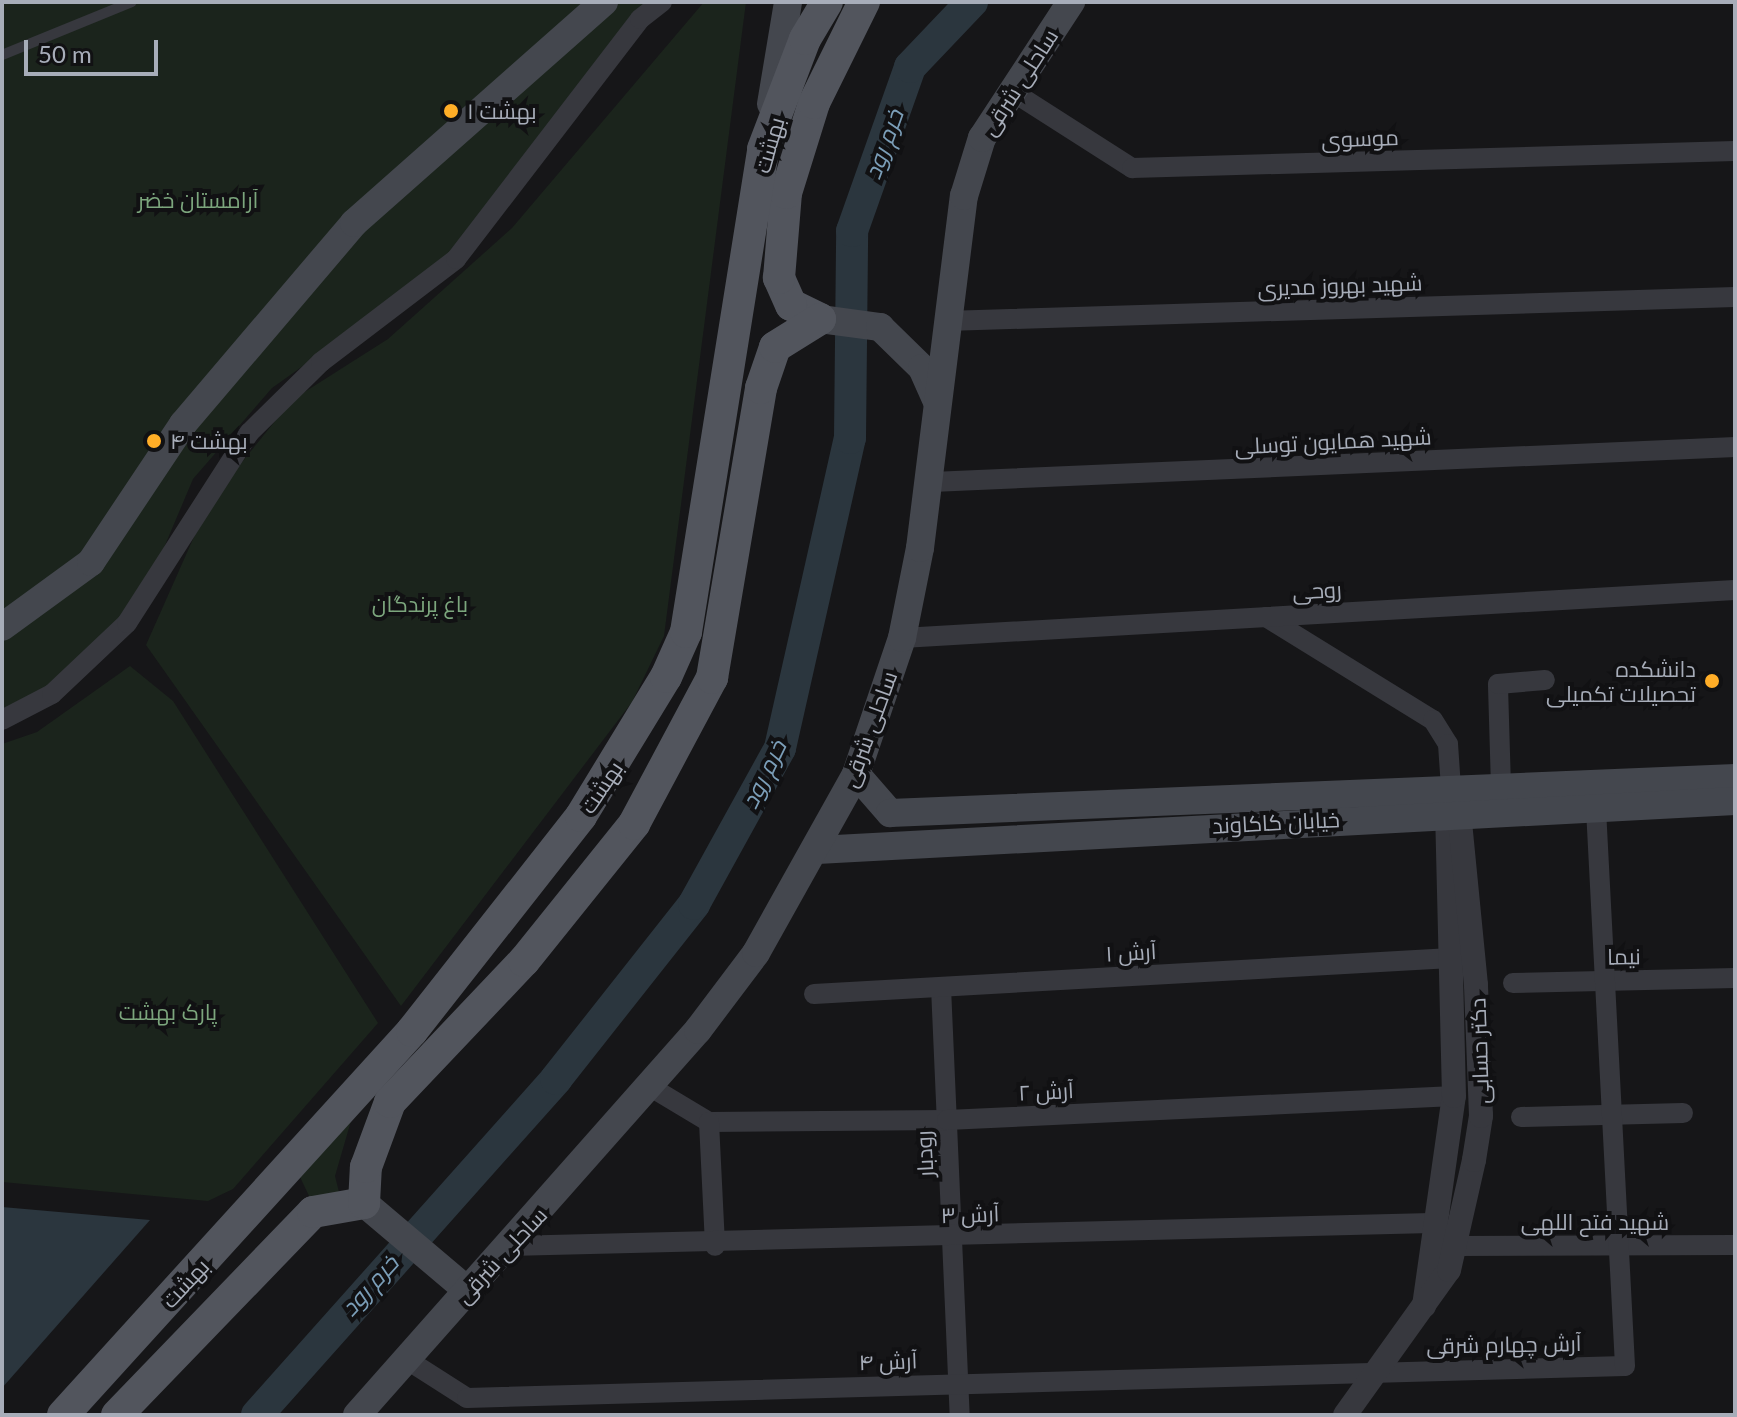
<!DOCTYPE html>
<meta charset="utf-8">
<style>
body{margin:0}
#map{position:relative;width:1737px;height:1417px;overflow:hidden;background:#161618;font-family:Lato,Cairo,sans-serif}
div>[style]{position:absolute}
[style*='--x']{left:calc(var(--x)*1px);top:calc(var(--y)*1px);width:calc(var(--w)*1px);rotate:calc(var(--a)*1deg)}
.green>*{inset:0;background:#1b241c}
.water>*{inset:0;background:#2b363e}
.river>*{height:32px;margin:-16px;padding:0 16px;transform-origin:16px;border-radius:16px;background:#2b363e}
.service>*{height:10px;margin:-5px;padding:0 5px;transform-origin:5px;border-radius:5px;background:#37383e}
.minor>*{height:20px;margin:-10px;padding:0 10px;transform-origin:10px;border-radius:10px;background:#37383e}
.tertiary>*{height:24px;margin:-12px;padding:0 12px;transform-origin:12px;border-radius:12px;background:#37383e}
.secondary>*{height:28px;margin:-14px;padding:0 14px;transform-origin:14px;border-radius:14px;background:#44474e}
.primary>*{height:32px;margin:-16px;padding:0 16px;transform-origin:16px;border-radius:16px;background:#52555d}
.dots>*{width:22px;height:22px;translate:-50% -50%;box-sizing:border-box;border:4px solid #111113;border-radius:50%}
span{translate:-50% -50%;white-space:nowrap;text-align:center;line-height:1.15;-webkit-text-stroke:8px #111113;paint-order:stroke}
.street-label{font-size:22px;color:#a7adb9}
.poi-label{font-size:22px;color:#a7adb9}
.left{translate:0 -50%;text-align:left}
.right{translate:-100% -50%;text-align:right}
.park-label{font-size:22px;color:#7ca67d}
.water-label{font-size:24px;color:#7b9eb8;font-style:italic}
.frame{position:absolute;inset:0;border:4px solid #a7adb9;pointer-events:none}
.scale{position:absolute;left:24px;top:40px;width:134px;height:36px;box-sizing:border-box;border:4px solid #a7adb9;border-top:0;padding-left:10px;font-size:24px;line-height:28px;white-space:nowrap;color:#a7adb9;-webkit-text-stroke:6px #111113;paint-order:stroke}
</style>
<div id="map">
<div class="green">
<div style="clip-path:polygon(2px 2px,667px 2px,432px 274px,272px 388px,193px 479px,130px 628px,2px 721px)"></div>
<div style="clip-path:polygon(704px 2px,746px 2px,664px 636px,632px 702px,401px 1006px,146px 645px,209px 503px,292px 400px,388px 339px,512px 228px)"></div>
<div style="clip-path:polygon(130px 666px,173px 701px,378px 1023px,233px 1189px,208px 1201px,2px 1182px,2px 744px,37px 732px)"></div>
<div style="clip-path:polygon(351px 1121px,335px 1176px,341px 1200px,311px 1200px,300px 1177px)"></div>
</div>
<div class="water">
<div style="clip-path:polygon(2px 1207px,150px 1220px,2px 1388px)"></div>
</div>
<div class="river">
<div style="--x:257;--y:1415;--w:450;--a:-48.3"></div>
<div style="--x:556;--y:1079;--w:223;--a:-51.7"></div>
<div style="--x:694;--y:904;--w:178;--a:-61.1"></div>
<div style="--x:780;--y:748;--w:318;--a:-77.3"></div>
<div style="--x:850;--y:438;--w:207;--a:-89.4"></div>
<div style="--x:852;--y:231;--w:174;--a:-70.5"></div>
<div style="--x:910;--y:67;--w:90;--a:-46.4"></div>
</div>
<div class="service">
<div style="--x:2;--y:55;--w:140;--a:-22.2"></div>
</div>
<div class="minor">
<div style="--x:1010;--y:90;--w:145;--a:32.6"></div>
<div style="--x:1132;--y:168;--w:603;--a:-1.61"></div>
<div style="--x:946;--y:321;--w:789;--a:-1.74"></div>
<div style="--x:932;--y:482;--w:804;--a:-2.5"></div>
<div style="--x:1266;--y:617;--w:196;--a:31.7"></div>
<div style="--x:1433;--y:720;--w:28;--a:58"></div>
<div style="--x:1448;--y:744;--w:44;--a:86.1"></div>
<div style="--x:902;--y:638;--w:834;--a:-3.3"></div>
<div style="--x:2;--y:720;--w:56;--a:-27.5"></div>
<div style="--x:52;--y:694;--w:103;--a:-43.4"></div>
<div style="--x:127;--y:623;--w:226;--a:-57.3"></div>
<div style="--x:249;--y:433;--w:101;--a:-44.6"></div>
<div style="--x:321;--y:362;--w:170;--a:-37.3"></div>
<div style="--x:456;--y:259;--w:302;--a:-52.5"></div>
<div style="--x:640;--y:19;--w:28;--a:-38"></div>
<div style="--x:1501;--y:787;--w:103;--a:-91.7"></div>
<div style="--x:1498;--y:684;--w:47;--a:-4.9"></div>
<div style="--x:1513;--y:983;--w:222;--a:-1.3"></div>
<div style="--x:941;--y:987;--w:428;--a:87.5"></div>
<div style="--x:814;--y:994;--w:638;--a:-3.23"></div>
<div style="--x:649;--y:1086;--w:70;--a:31"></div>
<div style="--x:709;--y:1122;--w:238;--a:-0.5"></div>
<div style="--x:947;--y:1120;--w:508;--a:-2.71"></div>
<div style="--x:1521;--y:1117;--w:162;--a:-1.4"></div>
<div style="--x:709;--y:1122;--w:124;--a:87.2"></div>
<div style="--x:509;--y:1246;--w:923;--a:-1.43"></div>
<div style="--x:1456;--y:1246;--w:279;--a:-0.2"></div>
<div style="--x:406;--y:1359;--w:72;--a:32.6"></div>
<div style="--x:467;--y:1398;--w:1158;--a:-1.58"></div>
<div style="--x:1625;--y:1366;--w:559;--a:-92.98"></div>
</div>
<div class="tertiary">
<div style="--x:1424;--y:1306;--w:212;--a:-81.9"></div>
<div style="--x:1454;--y:1096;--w:296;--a:-91.4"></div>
<div style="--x:1345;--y:1415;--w:178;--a:-54.4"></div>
<div style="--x:1449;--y:1270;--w:113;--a:-77.2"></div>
<div style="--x:1474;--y:1160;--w:45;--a:-81"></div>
<div style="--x:1481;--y:1116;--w:131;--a:-92.2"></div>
<div style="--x:1476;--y:985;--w:185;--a:-95.6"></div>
</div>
<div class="secondary">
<div style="--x:771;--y:104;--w:103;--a:-80.5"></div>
<div style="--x:820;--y:319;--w:61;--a:7.6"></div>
<div style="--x:880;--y:327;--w:59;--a:44.3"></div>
<div style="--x:922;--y:368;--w:35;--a:66"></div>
<div style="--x:2;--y:627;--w:110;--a:-36.1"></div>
<div style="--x:91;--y:562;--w:166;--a:-56.3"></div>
<div style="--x:183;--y:424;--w:264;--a:-49.6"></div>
<div style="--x:354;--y:223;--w:334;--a:-41.5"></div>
<div style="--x:856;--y:774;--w:52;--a:48.9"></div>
<div style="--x:890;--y:813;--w:846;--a:-2.37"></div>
<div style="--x:817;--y:850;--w:919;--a:-3.06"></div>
<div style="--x:364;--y:1203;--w:136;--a:40.2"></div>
<div style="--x:357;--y:1415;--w:514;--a:-48.47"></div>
<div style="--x:698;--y:1030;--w:96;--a:-53"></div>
<div style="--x:756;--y:953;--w:205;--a:-60.8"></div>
<div style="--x:856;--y:774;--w:144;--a:-71.3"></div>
<div style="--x:902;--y:638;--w:92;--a:-78.7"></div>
<div style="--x:920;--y:548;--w:355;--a:-82.9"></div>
<div style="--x:964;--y:196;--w:61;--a:-72.8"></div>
<div style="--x:982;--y:138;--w:163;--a:-56.8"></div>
</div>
<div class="primary">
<div style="--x:820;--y:319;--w:32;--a:-154"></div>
<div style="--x:791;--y:305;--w:30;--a:-114"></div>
<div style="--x:779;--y:278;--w:85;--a:-85.3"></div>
<div style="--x:786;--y:193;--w:94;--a:-72.7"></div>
<div style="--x:814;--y:103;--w:113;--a:-63.7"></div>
<div style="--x:63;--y:1415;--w:519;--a:-47.73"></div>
<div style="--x:412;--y:1031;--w:273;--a:-51.8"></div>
<div style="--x:581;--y:816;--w:163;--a:-58.6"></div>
<div style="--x:666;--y:677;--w:49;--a:-66"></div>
<div style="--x:686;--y:632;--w:489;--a:-80.9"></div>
<div style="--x:763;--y:149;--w:118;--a:-69.1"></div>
<div style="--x:805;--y:39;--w:43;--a:-59.3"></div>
<div style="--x:117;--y:1415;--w:282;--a:-46"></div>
<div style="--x:313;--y:1212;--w:52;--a:-10"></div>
<div style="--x:364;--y:1203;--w:36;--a:-87"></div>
<div style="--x:366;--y:1167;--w:69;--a:-69.7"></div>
<div style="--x:390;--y:1102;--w:195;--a:-46.5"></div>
<div style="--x:524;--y:961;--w:176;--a:-51.2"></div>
<div style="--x:634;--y:824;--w:166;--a:-61.9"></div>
<div style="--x:712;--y:678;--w:294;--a:-80.4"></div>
<div style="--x:761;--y:388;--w:43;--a:-71.1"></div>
<div style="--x:775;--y:347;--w:53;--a:-31.9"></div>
</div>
<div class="dots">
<div style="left:451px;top:111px;background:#ffad27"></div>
<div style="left:154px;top:441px;background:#ffad27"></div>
<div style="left:1712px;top:681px;background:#ffad27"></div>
</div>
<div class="street-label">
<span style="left:1019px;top:82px;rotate:-57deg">ساحلی شرقی</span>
<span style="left:1360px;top:138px;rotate:-2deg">موسوی</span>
<span style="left:769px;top:145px;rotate:-74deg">بهشت</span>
<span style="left:1340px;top:285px;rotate:-2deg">شهید بهروز مدیری</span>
<span style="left:1333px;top:441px;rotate:-3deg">شهید همایون توسلی</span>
<span style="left:1317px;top:590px;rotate:-3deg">روحی</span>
<span style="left:869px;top:729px;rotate:-70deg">ساحلی شرقی</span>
<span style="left:601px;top:787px;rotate:-56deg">بهشت</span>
<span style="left:1276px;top:822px;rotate:-3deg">خیابان کاکاوند</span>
<span style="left:1131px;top:952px;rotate:-3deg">آرش ۱</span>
<span style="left:1624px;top:956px;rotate:-1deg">نیما</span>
<span style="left:1479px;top:1051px;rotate:-92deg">دکتر حسابی</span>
<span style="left:1046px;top:1091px;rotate:-3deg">آرش ۲</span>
<span style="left:924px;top:1154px;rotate:-93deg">رودبار</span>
<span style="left:970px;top:1214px;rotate:-2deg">آرش ۳</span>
<span style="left:1595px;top:1222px">شهید فتح اللهی</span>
<span style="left:501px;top:1255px;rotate:-47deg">ساحلی شرقی</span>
<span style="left:185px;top:1283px;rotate:-47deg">بهشت</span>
<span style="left:1504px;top:1344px;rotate:-1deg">آرش چهارم شرقی</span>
<span style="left:888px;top:1361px;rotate:-2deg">آرش ۴</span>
</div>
<div class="poi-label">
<span class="left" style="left:467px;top:111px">بهشت ۱</span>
<span class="left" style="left:170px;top:441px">بهشت ۴</span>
<span class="right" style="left:1696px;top:681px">دانشکده<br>تحصیلات تکمیلی</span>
</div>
<div class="park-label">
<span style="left:198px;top:200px">آرامستان خضر</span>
<span style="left:420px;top:604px">باغ پرندگان</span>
<span style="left:168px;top:1012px">پارک بهشت</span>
</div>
<div class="water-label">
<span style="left:883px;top:144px;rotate:-70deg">خرم رود</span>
<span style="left:763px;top:774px;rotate:-64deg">خرم رود</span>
<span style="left:369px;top:1285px;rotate:-48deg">خرم رود</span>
</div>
<div class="frame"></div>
<div class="scale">50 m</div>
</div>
